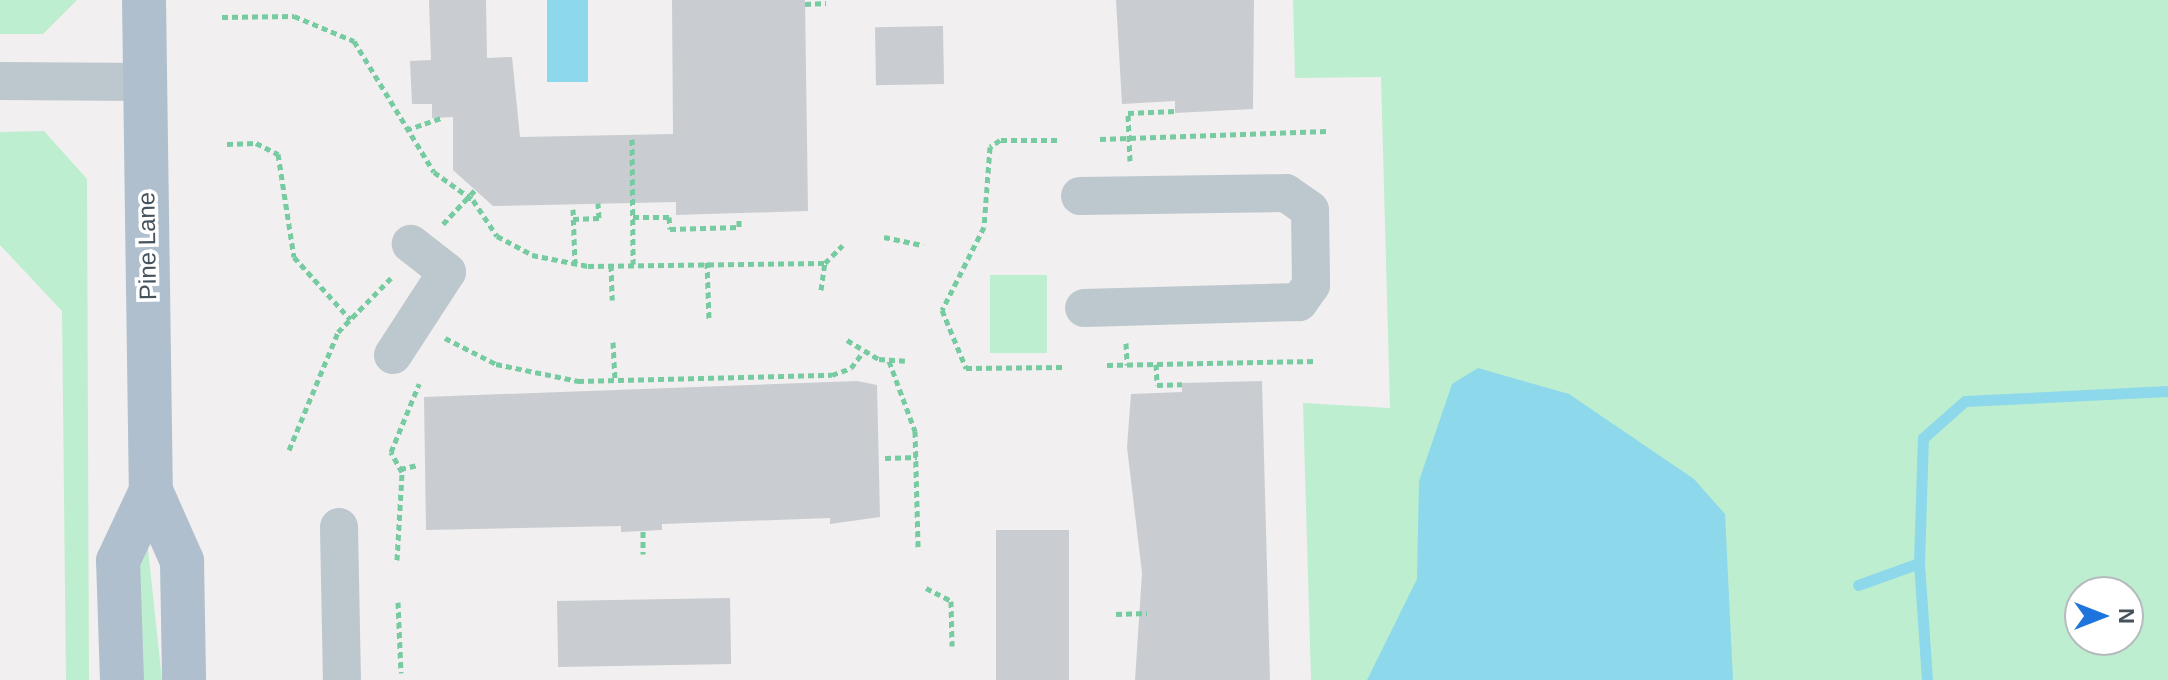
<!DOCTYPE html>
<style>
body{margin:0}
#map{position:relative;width:2168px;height:680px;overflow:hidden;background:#f1efef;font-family:Arial,sans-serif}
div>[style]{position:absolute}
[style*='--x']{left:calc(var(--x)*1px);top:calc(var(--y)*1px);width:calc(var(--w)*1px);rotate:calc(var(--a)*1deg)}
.green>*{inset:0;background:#beeed0;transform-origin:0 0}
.water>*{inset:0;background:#8dd8ea;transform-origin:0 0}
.stream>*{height:11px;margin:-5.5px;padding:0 5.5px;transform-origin:5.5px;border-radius:5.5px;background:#8dd8ea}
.building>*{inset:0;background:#c9ccd1;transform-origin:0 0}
.path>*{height:5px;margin-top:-2.5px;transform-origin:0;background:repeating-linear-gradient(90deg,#77cba1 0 6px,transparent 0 10px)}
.minor>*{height:38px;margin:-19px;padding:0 19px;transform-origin:19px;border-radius:19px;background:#bdc7ce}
.major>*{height:44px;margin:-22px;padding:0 22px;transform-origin:22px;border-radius:22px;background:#afbfcd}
span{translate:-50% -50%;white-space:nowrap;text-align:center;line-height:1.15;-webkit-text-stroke:7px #fff;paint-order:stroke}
.street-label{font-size:24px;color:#47535c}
.north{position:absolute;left:2064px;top:576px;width:80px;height:80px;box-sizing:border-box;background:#fff;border:2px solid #b5babe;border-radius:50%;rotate:90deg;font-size:22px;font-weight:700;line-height:32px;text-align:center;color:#47535c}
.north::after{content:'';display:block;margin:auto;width:28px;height:36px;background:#1e74dd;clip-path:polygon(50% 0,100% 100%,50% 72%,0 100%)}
</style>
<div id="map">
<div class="green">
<div style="clip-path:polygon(0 0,77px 0,43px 34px,0 34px)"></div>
<div style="clip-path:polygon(evenodd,1293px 0,2168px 0,2168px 680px,1311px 680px,1303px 403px,1390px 408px,1381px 77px,1295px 78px,1293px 0,2080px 592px,2128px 592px,2128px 640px,2080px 640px,2080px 592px)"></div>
<div style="clip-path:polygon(44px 131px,87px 179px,89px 680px,66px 680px,62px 311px,0 245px,0 132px)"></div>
<div style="left:990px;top:275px;width:57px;height:78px"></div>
<div style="clip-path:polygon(139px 549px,148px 549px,162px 680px,140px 680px)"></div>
</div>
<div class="water">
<div style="left:547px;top:0;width:41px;height:82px"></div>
<div style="clip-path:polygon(1478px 368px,1569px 394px,1694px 479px,1725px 514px,1733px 680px,1367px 680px,1417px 579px,1419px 481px,1452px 384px)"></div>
</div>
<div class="stream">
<div style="--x:1858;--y:585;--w:65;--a:-19.8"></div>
<div style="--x:1927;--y:680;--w:117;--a:-93.9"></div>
<div style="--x:1919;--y:563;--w:125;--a:-88.2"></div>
<div style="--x:1923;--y:438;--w:56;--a:-41.4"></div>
<div style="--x:1965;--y:401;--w:203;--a:-2.8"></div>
</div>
<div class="building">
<div style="clip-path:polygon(429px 0,486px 0,487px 58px,512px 57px,520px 137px,673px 134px,672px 0,805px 0,808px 211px,676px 215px,676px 202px,493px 206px,453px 170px,453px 117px,432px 118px,432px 104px,412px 104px,410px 61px,431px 60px)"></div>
<div style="clip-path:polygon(1116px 0,1254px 0,1253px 109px,1175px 113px,1175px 101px,1122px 104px)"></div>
<div style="left:943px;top:26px;width:58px;height:68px;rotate:89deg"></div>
<div style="clip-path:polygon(857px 381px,877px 385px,880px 517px,830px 524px,830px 518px,662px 524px,662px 530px,621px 532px,621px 526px,426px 530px,424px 397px)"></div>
<div style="clip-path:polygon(1262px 381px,1270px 680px,1135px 680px,1142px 573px,1127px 447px,1131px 394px,1182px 392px,1182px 383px)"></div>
<div style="left:996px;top:530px;width:73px;height:150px"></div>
<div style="left:730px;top:598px;width:66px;height:173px;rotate:89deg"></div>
</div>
<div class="path">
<div style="--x:805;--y:4;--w:21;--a:-3"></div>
<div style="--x:222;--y:17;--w:72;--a:-0.8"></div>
<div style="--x:294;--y:16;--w:65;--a:22.6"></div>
<div style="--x:354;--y:41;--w:153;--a:58.6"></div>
<div style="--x:434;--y:172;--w:48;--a:35.7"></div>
<div style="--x:473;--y:200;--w:43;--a:56.3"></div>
<div style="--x:497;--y:236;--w:40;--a:28"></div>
<div style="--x:532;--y:255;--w:57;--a:11.1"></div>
<div style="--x:588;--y:266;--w:237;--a:-0.7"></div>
<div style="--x:406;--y:130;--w:39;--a:-19"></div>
<div style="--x:632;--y:139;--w:125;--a:89.5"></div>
<div style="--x:1100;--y:139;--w:227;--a:-2"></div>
<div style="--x:1057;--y:140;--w:57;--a:180"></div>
<div style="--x:1000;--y:140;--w:12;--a:145"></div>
<div style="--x:990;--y:147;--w:80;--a:94.3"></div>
<div style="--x:984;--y:227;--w:93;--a:116.8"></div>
<div style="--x:942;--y:310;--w:63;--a:67.5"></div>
<div style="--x:966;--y:368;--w:97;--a:-0.6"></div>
<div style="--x:227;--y:144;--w:29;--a:-2"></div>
<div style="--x:256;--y:143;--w:25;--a:27"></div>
<div style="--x:278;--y:154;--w:104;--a:81.2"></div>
<div style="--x:294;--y:257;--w:84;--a:47.9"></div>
<div style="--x:1130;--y:161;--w:48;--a:-92.4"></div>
<div style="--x:1128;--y:113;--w:47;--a:-2.4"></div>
<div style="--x:573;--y:209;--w:55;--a:87.9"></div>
<div style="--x:633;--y:217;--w:36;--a:0"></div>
<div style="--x:669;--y:217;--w:12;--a:85"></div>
<div style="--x:670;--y:229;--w:69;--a:-1.7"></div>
<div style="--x:739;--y:227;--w:8;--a:-90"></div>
<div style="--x:573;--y:219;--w:26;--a:-2"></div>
<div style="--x:599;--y:218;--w:15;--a:-94"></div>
<div style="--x:443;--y:224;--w:47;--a:-46.7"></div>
<div style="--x:884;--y:237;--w:40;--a:12"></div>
<div style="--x:707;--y:262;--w:58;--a:88"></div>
<div style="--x:611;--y:265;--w:35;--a:88"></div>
<div style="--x:821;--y:290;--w:27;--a:-82"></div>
<div style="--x:825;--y:263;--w:25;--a:-45"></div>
<div style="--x:445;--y:338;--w:57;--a:27"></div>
<div style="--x:496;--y:364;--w:84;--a:11.7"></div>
<div style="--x:578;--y:381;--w:254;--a:-1.4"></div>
<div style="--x:832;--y:375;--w:20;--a:-20"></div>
<div style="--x:851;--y:368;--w:20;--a:-53"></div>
<div style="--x:847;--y:340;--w:37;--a:31"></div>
<div style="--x:879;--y:359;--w:26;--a:4"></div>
<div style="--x:613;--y:342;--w:39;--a:87"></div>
<div style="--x:1126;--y:343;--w:22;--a:87"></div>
<div style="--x:889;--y:361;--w:75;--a:69.6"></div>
<div style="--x:915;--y:431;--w:116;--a:88.5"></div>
<div style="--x:1156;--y:364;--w:21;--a:87"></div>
<div style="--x:1157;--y:385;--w:25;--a:-2"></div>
<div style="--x:1107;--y:365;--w:210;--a:-1.1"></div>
<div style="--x:289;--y:450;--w:128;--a:-67.4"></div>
<div style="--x:338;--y:332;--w:78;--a:-45.5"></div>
<div style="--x:885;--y:458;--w:32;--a:-2"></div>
<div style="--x:400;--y:469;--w:18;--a:-13"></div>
<div style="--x:643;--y:531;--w:23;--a:90"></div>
<div style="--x:397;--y:560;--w:88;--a:-86.7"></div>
<div style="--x:402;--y:472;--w:23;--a:-119"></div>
<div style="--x:391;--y:452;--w:74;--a:-67.6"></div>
<div style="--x:926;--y:588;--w:28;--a:27"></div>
<div style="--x:951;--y:601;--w:45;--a:88.7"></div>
<div style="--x:398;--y:602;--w:71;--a:87.6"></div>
<div style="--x:1116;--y:614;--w:31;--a:-2"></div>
</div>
<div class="minor">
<div style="--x:0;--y:81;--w:146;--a:0.4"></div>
<div style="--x:1080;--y:196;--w:206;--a:-0.8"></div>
<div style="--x:1286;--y:193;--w:29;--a:35"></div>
<div style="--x:1310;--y:210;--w:75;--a:89.2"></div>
<div style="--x:1311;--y:285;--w:21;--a:125"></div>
<div style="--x:1299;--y:302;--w:215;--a:178.4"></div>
<div style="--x:393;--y:355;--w:99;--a:-57"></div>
<div style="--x:447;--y:272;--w:46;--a:-142.1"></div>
<div style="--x:339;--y:527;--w:153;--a:88.9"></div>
</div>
<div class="major">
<div style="--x:144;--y:0;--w:491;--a:89.2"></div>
<div style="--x:151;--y:491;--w:77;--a:66.1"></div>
<div style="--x:182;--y:561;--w:119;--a:89"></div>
<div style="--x:122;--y:680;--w:119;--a:-91.9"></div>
<div style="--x:118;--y:561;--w:77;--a:-64.8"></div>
</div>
<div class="street-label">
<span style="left:147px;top:246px;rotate:-91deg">Pine Lane</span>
</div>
<div class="north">N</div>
</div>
